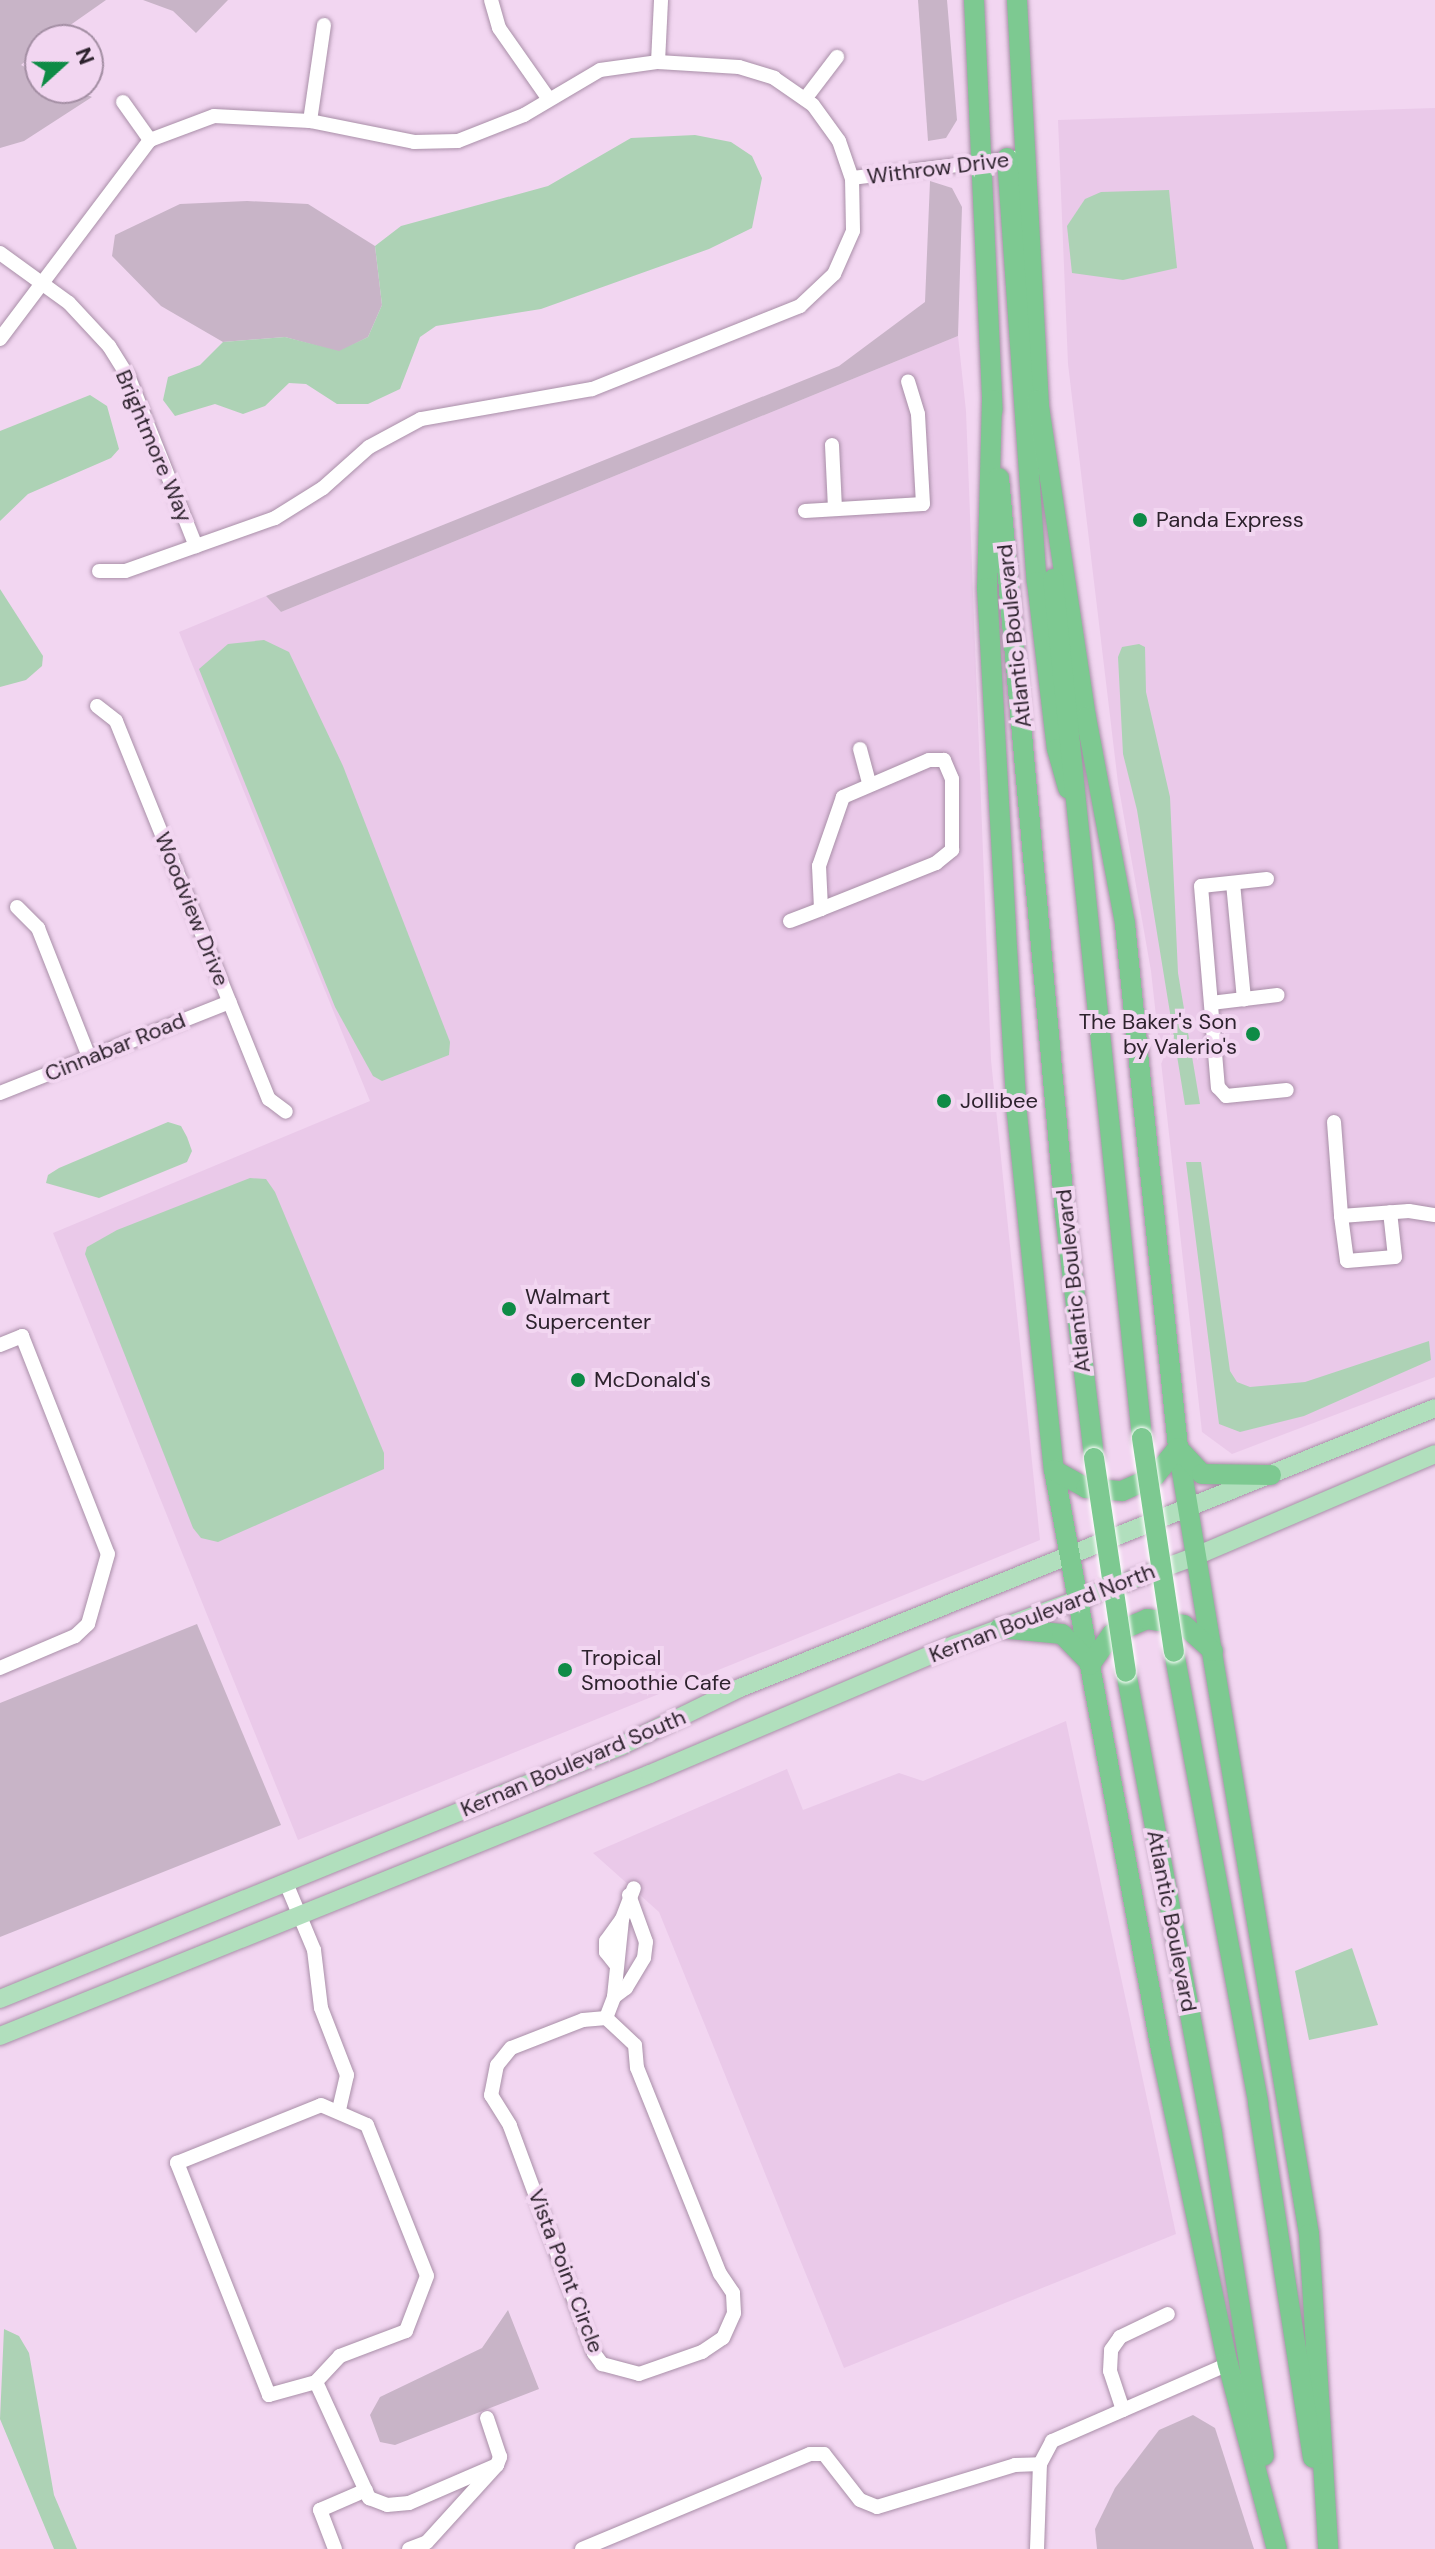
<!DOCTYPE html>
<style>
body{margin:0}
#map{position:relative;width:1435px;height:2549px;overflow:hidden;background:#f2d6f1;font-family:"DM Sans",sans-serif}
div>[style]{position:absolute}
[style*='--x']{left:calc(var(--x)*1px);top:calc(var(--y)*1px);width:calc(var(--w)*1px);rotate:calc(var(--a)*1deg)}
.built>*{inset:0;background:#eac9e9}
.green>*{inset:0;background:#c8b4c7}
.water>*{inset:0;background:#add2b5}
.roads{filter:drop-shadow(0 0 2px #a98fa8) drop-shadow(0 0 2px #a98fa8)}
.minor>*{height:14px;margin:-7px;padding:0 7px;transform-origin:7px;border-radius:7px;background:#fff}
.major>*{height:18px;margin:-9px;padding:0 9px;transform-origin:9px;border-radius:9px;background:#b1dfbd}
.highway>*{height:20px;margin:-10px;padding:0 10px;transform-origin:10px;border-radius:10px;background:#7dc991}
.bridges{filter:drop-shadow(0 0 2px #fff) drop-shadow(0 0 2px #fff)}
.highway-bridge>*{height:20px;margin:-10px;padding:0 10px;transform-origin:10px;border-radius:10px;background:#7dc991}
.dots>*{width:22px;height:22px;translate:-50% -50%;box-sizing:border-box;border:4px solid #f2d6f1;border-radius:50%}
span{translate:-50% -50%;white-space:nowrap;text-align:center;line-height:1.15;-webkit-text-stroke:8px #f2d6f1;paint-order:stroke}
.street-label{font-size:22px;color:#2d222d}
.poi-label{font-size:22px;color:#2d222d}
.left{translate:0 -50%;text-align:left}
.right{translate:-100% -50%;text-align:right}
.north{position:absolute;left:24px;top:24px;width:80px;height:80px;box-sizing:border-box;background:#f2d6f1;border:2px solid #a38ea3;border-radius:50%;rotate:69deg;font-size:22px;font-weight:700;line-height:32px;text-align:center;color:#2d222d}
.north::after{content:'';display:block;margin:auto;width:28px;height:36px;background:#0e8b46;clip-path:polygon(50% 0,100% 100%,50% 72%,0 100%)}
</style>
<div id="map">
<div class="built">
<div style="clip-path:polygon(1435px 108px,1435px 1377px,1232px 1454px,1202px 1432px,1151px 971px,1118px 783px,1068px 364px,1058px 120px)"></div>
<div style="clip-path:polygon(958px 336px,966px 411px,991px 1060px,1040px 1540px,298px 1840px,53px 1233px,370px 1101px,179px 632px,266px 596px,281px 612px)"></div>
<div style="clip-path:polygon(1066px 1721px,1176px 2234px,844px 2368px,659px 1912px,593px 1853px,787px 1769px,803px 1810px,899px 1773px,923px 1781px)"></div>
</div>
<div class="green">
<div style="clip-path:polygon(0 0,106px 0,49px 40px,40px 40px,40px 48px,21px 65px,40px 74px,40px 88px,72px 88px,92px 97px,24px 141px,0 148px)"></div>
<div style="clip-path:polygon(143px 0,228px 0,196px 33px,173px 11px)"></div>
<div style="clip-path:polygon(918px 0,947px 0,957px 120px,946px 138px,928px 141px)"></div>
<div style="clip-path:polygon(930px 181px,952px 188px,962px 207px,958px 336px,281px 612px,266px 596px,839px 366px,925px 302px)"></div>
<div style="clip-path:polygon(247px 201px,308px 204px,375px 246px,382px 305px,368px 337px,339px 352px,285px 337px,223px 342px,161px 306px,112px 256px,115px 235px,180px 204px)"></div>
<div style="clip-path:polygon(197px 1624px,281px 1825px,0 1937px,0 1703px)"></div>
<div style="clip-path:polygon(508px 2310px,539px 2389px,395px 2445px,380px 2442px,370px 2415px,380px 2397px,482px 2348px)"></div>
<div style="clip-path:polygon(1193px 2415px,1215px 2428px,1254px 2549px,1097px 2549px,1095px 2529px,1115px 2488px,1159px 2430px)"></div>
</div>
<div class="water">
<div style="clip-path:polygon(695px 135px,731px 142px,752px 156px,762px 178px,752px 228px,709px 249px,541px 309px,436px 326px,420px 337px,400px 389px,368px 404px,337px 404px,306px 384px,289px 383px,265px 406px,243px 414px,215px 404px,175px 416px,163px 400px,168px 377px,200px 365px,223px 342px,285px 337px,339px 351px,368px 337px,382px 305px,375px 246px,401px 226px,548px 186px,631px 138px)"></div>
<div style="clip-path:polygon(1169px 190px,1177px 268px,1123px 280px,1072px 273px,1067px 226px,1085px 199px,1101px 192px)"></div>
<div style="clip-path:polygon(90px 395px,107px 406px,119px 449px,111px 458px,28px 494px,0 521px,0 431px)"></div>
<div style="clip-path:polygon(0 589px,43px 656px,42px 666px,26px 680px,0 687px)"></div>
<div style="clip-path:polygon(264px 640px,289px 652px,343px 766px,450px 1042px,449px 1055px,382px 1081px,373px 1076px,335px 1007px,199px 669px,228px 644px)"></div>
<div style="clip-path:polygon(1139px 644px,1145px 647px,1146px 692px,1170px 797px,1178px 973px,1200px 1104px,1185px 1105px,1137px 810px,1123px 754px,1118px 657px,1122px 647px)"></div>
<div style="clip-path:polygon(168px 1122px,181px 1126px,187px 1137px,192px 1151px,187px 1162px,99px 1198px,46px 1183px,48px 1175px,59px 1168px)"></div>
<div style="clip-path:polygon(1186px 1162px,1201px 1162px,1230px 1371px,1237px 1382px,1250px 1387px,1305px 1382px,1429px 1341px,1431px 1360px,1304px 1416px,1240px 1432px,1219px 1424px)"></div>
<div style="clip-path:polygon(250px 1178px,266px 1179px,275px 1192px,384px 1453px,384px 1469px,218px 1542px,201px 1538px,193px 1528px,85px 1254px,87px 1247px,117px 1230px)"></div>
<div style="clip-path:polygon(1352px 1948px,1378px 2025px,1309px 2040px,1295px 1971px)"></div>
<div style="clip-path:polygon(4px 2329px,19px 2336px,29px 2353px,54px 2495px,77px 2549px,54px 2549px,0 2419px)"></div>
</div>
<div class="roads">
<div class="minor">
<div style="--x:491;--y:0;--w:29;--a:74"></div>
<div style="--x:499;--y:28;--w:85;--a:55"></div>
<div style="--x:658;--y:62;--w:62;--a:-87.2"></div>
<div style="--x:805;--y:99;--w:53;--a:-52.7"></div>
<div style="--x:123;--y:102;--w:47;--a:54.6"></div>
<div style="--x:310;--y:121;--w:97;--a:-81.7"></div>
<div style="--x:852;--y:178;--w:165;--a:-7"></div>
<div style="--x:0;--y:253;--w:85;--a:35.9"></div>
<div style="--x:69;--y:303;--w:59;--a:47.1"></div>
<div style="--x:109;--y:346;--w:38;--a:58"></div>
<div style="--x:129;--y:378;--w:181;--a:68.3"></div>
<div style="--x:0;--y:339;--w:249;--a:-53"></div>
<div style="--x:150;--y:140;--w:68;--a:-20.6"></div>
<div style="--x:214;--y:116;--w:96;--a:3"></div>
<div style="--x:310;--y:121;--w:106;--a:11.4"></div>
<div style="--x:414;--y:142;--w:44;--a:-1.3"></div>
<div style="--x:458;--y:141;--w:71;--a:-21.5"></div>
<div style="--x:524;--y:115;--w:88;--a:-30.6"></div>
<div style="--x:600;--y:70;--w:59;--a:-7.9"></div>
<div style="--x:658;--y:62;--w:81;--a:3.5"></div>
<div style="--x:739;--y:67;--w:37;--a:17"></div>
<div style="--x:774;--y:78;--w:47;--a:34.7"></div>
<div style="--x:813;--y:105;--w:44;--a:54.2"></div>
<div style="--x:839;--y:141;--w:39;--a:71"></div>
<div style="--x:852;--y:178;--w:53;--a:88.9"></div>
<div style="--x:853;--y:231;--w:47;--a:113.8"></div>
<div style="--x:834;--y:274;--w:47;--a:136.7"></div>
<div style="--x:800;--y:306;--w:224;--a:158.2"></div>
<div style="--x:592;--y:389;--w:174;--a:170"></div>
<div style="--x:421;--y:419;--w:59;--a:151.7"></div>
<div style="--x:369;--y:447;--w:62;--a:138.3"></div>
<div style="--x:323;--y:488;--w:57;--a:148"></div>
<div style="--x:275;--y:518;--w:159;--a:160.5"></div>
<div style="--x:125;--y:571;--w:26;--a:180"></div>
<div style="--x:832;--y:445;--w:64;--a:87.3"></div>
<div style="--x:805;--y:511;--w:118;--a:-3.4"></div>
<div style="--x:923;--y:504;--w:90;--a:-93.2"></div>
<div style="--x:918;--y:414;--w:34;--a:-107"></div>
<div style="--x:97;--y:706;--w:24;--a:38"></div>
<div style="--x:116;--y:721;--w:408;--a:68"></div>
<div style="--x:269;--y:1099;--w:21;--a:37"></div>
<div style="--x:860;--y:749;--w:34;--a:75"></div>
<div style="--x:1267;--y:879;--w:66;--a:173.9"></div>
<div style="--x:1201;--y:886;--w:202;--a:85.2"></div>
<div style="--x:1218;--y:1087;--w:12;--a:48"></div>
<div style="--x:1226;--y:1096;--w:61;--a:-5.6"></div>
<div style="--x:1233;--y:883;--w:117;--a:84.6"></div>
<div style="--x:17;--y:907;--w:30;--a:45"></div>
<div style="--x:38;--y:928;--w:139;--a:68.4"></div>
<div style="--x:790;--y:921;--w:33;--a:-21"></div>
<div style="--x:821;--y:909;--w:124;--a:-21.8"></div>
<div style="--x:936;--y:863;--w:21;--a:-39"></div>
<div style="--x:952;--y:850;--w:71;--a:-90"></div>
<div style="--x:952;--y:779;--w:21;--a:-113"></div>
<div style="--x:944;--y:760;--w:15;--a:180"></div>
<div style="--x:929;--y:760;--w:94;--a:156.7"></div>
<div style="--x:843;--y:797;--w:73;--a:109.2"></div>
<div style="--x:819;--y:866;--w:43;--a:87.3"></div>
<div style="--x:1211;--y:1003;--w:67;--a:-6.8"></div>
<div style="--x:0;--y:1093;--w:247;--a:-21.6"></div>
<div style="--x:1334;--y:1122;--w:94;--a:85.7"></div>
<div style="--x:1341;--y:1216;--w:68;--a:-4.2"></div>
<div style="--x:1409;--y:1211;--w:26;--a:9"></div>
<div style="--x:1341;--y:1216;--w:45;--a:82.4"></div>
<div style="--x:1347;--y:1261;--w:48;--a:-4.8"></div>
<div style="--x:1395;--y:1257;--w:45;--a:-96.3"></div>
<div style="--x:0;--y:1345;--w:24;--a:-22"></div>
<div style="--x:22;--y:1336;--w:234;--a:68.5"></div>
<div style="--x:108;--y:1554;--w:73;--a:105.9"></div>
<div style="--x:88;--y:1624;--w:18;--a:137"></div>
<div style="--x:75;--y:1636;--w:82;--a:156.9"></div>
<div style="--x:286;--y:1883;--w:73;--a:67.3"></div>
<div style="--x:314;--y:1950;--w:58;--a:83.1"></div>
<div style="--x:321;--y:2008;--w:72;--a:68.8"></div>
<div style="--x:347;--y:2075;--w:37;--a:103"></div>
<div style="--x:617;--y:1966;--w:18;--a:-128"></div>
<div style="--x:606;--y:1952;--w:11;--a:-90"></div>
<div style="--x:606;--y:1941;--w:27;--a:-54"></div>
<div style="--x:614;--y:1997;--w:15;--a:-37"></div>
<div style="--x:626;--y:1988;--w:35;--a:-59"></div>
<div style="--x:644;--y:1958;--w:16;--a:-83"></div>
<div style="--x:646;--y:1942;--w:50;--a:-109.9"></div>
<div style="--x:606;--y:2018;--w:23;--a:175"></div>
<div style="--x:583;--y:2020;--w:77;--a:158.7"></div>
<div style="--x:511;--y:2048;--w:22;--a:129"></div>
<div style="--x:497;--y:2065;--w:31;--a:101"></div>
<div style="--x:491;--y:2095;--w:36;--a:58"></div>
<div style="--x:510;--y:2126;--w:242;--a:69.7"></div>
<div style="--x:594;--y:2353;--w:14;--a:54"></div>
<div style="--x:602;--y:2364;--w:38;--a:15"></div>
<div style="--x:639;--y:2374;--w:67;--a:-19.2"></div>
<div style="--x:702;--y:2352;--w:25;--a:-34"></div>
<div style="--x:723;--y:2338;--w:27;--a:-66"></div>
<div style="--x:734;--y:2313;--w:20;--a:-93"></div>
<div style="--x:733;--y:2293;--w:23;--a:-124"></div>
<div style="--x:720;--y:2274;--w:222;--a:-111.9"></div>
<div style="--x:637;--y:2068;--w:23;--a:-95"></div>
<div style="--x:635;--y:2045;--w:40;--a:-137"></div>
<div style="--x:606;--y:2018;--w:22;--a:-69"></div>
<div style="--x:614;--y:1997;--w:78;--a:-84.1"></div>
<div style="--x:622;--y:1919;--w:33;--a:-69"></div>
<div style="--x:321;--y:2105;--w:50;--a:23.5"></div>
<div style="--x:367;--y:2125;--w:162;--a:68.3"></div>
<div style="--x:427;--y:2276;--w:59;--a:110.9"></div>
<div style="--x:406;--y:2331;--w:71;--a:159.3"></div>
<div style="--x:340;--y:2356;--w:35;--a:133"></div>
<div style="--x:316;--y:2382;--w:49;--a:164.5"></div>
<div style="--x:269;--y:2395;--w:250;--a:-111.6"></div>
<div style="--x:177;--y:2163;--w:155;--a:-21.9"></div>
<div style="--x:316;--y:2382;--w:128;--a:65.4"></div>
<div style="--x:369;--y:2498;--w:19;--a:21"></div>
<div style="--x:387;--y:2505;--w:22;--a:-5"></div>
<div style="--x:409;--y:2503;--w:96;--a:-23.4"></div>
<div style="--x:1123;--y:2410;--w:41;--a:-108.4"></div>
<div style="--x:1110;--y:2371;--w:21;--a:-87"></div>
<div style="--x:1111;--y:2350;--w:16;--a:-55"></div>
<div style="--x:1120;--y:2337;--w:53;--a:-25.6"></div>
<div style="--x:335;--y:2549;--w:42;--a:-111"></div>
<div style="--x:320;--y:2510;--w:50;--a:-23.5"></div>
<div style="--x:409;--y:2549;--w:19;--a:-21"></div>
<div style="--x:427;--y:2542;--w:104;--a:-47.7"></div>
<div style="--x:497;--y:2465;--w:9;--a:-69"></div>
<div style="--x:500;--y:2457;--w:41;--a:-108.4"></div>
<div style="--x:582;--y:2549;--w:247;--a:-22.6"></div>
<div style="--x:810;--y:2454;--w:14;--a:0"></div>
<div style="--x:824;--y:2454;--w:58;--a:52"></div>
<div style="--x:860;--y:2500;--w:18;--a:22"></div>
<div style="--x:877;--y:2507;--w:144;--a:-16.9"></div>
<div style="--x:1015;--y:2465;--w:25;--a:-2"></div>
<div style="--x:1037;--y:2549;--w:85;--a:-88"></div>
<div style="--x:1040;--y:2464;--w:26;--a:-62"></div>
<div style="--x:1052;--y:2441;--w:192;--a:-23.6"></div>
</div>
<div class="major">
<div style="--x:0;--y:1999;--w:671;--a:-22.17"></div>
<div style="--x:621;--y:1746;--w:132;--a:-26"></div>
<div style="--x:740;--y:1688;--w:749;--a:-21.94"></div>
<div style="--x:0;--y:2036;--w:701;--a:-21.95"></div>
<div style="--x:650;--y:1774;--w:333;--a:-23"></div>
<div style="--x:957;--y:1644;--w:255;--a:-20.2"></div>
<div style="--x:1196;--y:1556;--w:260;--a:-23.1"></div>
</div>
<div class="highway">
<div style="--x:974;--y:0;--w:411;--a:87.4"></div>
<div style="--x:1017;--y:0;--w:412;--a:86.9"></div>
<div style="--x:1007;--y:158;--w:425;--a:86"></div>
<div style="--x:1037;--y:582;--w:168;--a:83.2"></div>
<div style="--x:1057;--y:749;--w:41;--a:74.2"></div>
<div style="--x:992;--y:400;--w:188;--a:91.5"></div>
<div style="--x:987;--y:588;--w:344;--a:86.8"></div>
<div style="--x:1006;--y:931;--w:183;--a:86.6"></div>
<div style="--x:1017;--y:1114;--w:358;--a:84.1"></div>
<div style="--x:1054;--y:1470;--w:590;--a:79.55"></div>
<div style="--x:1161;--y:2050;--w:321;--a:78"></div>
<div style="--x:1228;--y:2364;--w:191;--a:75.2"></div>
<div style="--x:1038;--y:400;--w:321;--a:81.4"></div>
<div style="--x:1086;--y:717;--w:211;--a:79.3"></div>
<div style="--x:1125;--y:924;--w:527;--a:84.22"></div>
<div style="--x:1178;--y:1448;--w:797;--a:80.54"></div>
<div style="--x:1309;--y:2234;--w:316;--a:86.5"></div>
<div style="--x:999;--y:478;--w:738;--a:84.87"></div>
<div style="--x:1065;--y:1213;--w:247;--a:83.2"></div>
<div style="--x:1053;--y:579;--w:864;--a:84.08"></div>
<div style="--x:1054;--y:1470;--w:37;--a:29"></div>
<div style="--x:1086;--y:1488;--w:36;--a:5"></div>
<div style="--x:1122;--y:1491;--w:36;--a:-24"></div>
<div style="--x:1155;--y:1476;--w:36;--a:-51"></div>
<div style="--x:1178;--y:1448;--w:35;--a:47"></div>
<div style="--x:1202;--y:1474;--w:69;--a:0.8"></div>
<div style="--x:1000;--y:1628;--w:62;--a:5.5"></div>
<div style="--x:1062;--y:1634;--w:35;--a:46"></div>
<div style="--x:1174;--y:1652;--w:459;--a:79.4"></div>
<div style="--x:1258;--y:2103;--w:359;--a:81.2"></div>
<div style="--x:1090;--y:1665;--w:38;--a:-55"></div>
<div style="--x:1112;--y:1634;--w:38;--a:-23"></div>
<div style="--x:1147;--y:1619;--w:37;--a:9"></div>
<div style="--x:1184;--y:1625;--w:39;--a:42"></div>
<div style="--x:1126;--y:1672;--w:468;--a:79.4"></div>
<div style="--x:1212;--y:2132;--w:328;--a:80.9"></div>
</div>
</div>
<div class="bridges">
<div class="highway-bridge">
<div style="--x:1142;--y:1438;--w:216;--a:81.5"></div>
<div style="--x:1094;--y:1458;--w:216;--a:81.5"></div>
</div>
</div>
<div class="dots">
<div style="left:1140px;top:520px;background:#0e8b46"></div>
<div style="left:1253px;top:1034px;background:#0e8b46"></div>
<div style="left:944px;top:1101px;background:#0e8b46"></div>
<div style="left:509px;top:1309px;background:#0e8b46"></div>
<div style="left:578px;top:1380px;background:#0e8b46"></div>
<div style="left:565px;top:1670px;background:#0e8b46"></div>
</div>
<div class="street-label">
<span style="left:938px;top:168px;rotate:-7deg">Withrow Drive</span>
<span style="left:154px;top:446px;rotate:67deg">Brightmore Way</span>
<span style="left:1014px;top:636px;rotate:-96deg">Atlantic Boulevard</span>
<span style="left:192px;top:909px;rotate:68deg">Woodview Drive</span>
<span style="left:115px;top:1047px;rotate:-22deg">Cinnabar Road</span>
<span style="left:1073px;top:1281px;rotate:-96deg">Atlantic Boulevard</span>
<span style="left:1042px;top:1613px;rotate:-21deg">Kernan Boulevard North</span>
<span style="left:573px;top:1763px;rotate:-23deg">Kernan Boulevard South</span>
<span style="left:1172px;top:1921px;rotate:79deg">Atlantic Boulevard</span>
<span style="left:566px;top:2271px;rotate:69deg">Vista Point Circle</span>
</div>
<div class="poi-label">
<span class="left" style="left:1156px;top:520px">Panda Express</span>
<span class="right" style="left:1237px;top:1034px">The Baker's Son<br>by Valerio's</span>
<span class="left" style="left:960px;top:1101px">Jollibee</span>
<span class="left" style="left:525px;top:1309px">Walmart<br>Supercenter</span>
<span class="left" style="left:594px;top:1380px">McDonald's</span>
<span class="left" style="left:581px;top:1670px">Tropical<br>Smoothie Cafe</span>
</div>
<div class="north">N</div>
</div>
